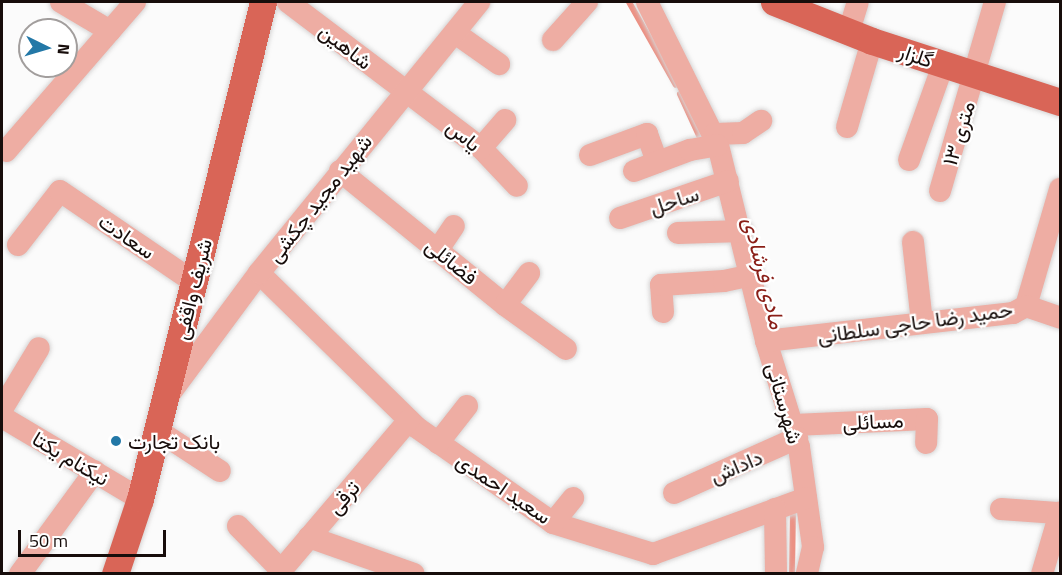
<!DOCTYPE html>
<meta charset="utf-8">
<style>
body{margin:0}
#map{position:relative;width:1062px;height:575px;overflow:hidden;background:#fbfbfb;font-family:"Titillium Web",Vazirmatn,sans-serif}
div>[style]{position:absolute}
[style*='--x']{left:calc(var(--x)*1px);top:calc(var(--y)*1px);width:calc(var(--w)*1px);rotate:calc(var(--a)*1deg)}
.stream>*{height:6px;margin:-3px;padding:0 3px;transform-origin:3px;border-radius:3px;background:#ec9083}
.roads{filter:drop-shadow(0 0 2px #d7d5d5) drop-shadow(0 0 2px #d7d5d5)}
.minor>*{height:22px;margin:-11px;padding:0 11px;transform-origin:11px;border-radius:11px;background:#eeada3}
.major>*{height:27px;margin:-13.5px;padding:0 13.5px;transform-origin:13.5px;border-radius:13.5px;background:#d96557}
.dots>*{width:16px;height:16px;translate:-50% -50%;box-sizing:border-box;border:3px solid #fff;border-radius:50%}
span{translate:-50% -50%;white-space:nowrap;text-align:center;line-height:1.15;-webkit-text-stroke:4.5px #fff;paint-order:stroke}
.street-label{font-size:21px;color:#170d0b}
.poi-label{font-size:21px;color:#170d0b}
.left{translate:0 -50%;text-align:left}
.water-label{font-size:22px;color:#8a1e17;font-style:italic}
.frame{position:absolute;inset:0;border:3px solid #170d0b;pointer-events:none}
.north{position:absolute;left:18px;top:18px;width:60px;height:60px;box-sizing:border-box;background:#fff;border:2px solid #a29e9d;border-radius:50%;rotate:95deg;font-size:16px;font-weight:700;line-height:24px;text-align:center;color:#170d0b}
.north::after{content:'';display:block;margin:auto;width:21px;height:27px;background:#2378a7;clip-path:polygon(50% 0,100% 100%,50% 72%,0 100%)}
.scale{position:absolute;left:18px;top:530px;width:148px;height:27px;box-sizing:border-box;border:3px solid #170d0b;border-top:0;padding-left:8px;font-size:18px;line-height:21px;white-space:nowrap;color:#170d0b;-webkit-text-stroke:4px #fff;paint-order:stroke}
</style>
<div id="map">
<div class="stream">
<div style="--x:629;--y:2;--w:95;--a:60.5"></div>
<div style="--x:680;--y:94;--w:53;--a:65.4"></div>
<div style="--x:792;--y:574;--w:66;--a:-89.1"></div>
</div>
<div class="roads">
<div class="minor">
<div style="--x:61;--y:2;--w:57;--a:30.6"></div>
<div style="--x:288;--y:2;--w:242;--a:37.1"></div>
<div style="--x:481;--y:148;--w:52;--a:46.5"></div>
<div style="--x:647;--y:2;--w:160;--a:63.6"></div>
<div style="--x:718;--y:145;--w:202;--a:76.2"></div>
<div style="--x:766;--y:341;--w:111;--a:72.7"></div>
<div style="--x:799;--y:447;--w:101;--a:82"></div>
<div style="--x:813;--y:547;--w:28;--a:103"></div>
<div style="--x:849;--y:31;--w:30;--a:-73"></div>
<div style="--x:455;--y:33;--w:54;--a:35.2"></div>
<div style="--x:553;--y:40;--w:51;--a:-48.2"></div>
<div style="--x:847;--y:127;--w:90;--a:-73.8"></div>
<div style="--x:715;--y:134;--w:28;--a:-2"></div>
<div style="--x:743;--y:133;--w:22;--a:-34"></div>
<div style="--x:481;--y:148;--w:37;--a:-49"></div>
<div style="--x:6;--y:151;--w:197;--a:-49.1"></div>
<div style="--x:590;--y:155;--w:61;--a:-20.2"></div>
<div style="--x:647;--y:134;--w:30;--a:70"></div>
<div style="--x:909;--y:160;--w:101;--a:-70.3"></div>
<div style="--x:340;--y:171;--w:213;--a:39.1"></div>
<div style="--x:505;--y:305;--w:75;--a:35.8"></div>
<div style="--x:634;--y:171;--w:60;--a:-20.6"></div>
<div style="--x:690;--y:150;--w:28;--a:-10"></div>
<div style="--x:940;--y:191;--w:197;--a:-73.8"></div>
<div style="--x:620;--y:218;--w:114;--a:-18.9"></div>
<div style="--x:678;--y:233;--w:64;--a:-1.8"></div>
<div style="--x:913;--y:242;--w:81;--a:83.6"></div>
<div style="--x:18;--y:245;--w:68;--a:-52.1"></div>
<div style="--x:60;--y:191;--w:162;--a:34.2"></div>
<div style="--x:437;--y:251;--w:30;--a:-56"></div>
<div style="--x:259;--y:273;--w:220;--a:44.4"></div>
<div style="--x:416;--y:427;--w:167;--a:35"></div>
<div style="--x:553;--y:523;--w:105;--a:17.2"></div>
<div style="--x:653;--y:554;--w:163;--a:-20.1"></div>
<div style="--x:505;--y:305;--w:40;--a:-53"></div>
<div style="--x:1026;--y:306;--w:122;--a:-73.8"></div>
<div style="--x:663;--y:312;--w:27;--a:-94"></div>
<div style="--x:661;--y:285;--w:63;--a:-3.6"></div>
<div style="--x:724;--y:281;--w:29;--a:-12"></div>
<div style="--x:766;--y:341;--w:249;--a:-6.5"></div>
<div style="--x:1013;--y:313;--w:15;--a:-28"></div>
<div style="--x:1026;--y:306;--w:36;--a:19"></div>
<div style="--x:168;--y:396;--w:153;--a:-53.5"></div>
<div style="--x:259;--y:273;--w:349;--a:-50.9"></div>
<div style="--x:2;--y:409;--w:71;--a:-58.8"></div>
<div style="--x:2;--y:417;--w:161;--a:30.7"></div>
<div style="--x:794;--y:425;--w:133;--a:-2.6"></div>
<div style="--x:927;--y:419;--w:24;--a:92"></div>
<div style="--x:157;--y:430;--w:75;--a:33.1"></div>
<div style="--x:438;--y:443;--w:47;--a:-51.9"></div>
<div style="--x:674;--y:493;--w:135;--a:-24.1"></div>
<div style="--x:775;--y:509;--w:65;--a:89.1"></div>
<div style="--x:1001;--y:509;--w:56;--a:4.1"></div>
<div style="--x:553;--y:523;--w:32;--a:-51"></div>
<div style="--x:238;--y:526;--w:62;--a:45.7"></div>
<div style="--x:309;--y:537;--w:111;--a:19.4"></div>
<div style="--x:20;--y:574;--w:127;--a:-53.9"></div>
<div style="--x:278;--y:574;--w:202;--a:-49.6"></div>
<div style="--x:1042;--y:574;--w:64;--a:-73.6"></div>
</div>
<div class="major">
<div style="--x:774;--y:2;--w:105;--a:21.7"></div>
<div style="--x:872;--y:41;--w:198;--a:18"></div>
<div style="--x:115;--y:574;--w:79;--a:-71.6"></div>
<div style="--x:140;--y:499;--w:512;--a:-76.1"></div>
</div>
</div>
<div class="dots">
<div style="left:116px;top:441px;background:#2378a7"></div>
</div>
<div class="street-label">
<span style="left:346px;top:46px;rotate:38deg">شاهین</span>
<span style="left:916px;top:55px;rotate:19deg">گلزار</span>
<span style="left:958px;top:133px;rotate:-73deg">۱۳ متری</span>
<span style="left:464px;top:135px;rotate:39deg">یاس</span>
<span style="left:319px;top:198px;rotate:-52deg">شهید مجید چکشی</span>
<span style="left:674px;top:200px;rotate:-18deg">ساحل</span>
<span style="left:127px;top:236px;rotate:34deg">سعادت</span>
<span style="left:452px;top:261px;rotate:39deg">فضائلی</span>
<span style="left:192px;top:289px;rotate:-76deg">شریف واقفی</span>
<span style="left:915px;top:322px;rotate:-8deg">حمید رضا حاجی سلطانی</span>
<span style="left:785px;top:403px;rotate:74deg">شهرستانی</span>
<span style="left:873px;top:421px;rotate:-3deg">مسائلی</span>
<span style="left:71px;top:458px;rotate:31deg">نیکنام یکتا</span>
<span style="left:736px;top:466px;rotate:-23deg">داداش</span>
<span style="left:504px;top:488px;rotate:34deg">سعید احمدی</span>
<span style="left:343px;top:497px;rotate:-49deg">ترقی</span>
</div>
<div class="poi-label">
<span class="left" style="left:128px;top:441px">بانک تجارت</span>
</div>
<div class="water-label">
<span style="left:764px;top:273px;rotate:76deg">مادی فرشادی</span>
</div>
<div class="frame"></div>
<div class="north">N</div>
<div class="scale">50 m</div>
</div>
